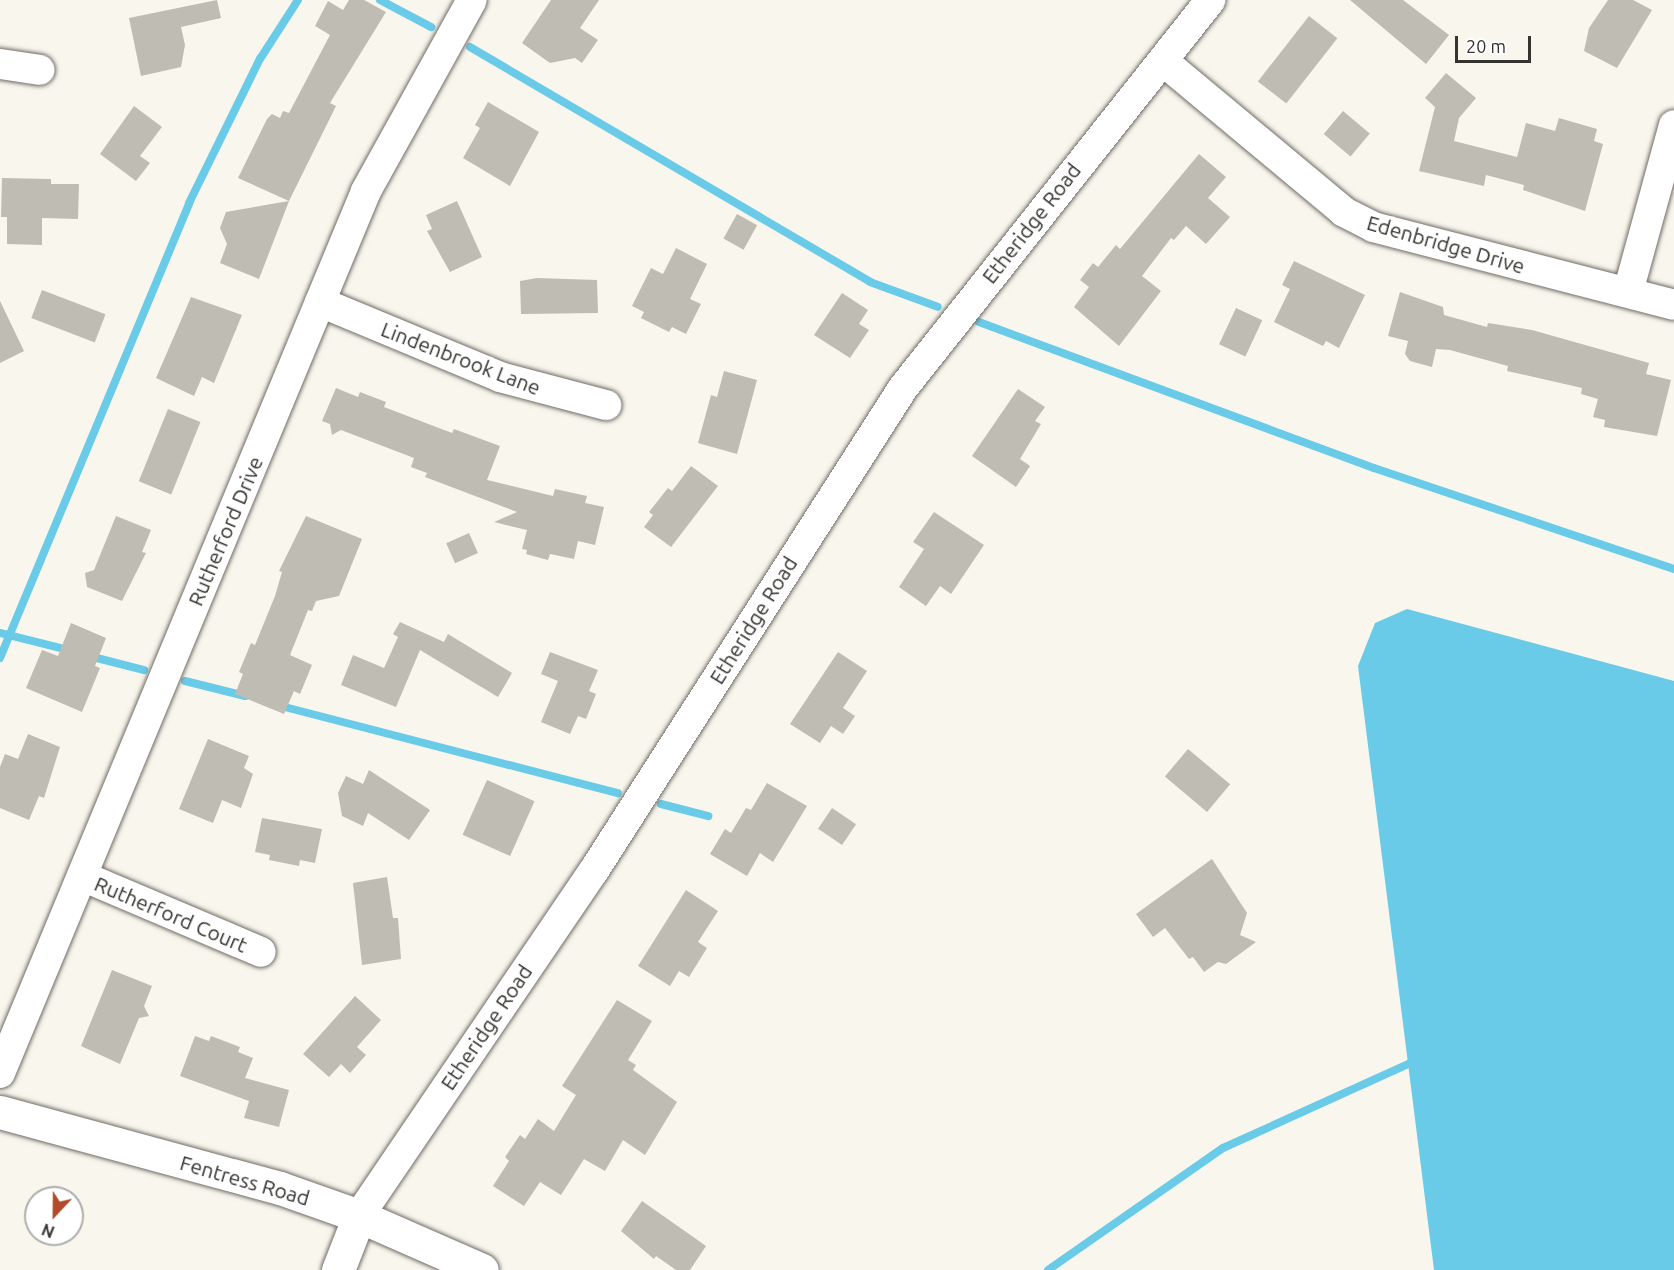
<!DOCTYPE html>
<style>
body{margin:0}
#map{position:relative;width:1674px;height:1270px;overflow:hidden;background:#f9f6ee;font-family:Ubuntu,sans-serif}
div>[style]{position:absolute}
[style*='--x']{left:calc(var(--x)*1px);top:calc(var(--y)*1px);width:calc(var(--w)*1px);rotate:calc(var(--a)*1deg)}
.water>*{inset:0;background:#6acbe8}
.stream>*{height:8px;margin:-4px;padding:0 4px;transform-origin:4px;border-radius:4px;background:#6acbe8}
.building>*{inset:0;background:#bfbcb4;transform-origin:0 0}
.roads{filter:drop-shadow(0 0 2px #6f6c65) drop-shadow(0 0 2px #6f6c65)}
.minor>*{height:30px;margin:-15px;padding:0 15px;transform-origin:15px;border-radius:15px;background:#fff}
.tertiary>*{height:33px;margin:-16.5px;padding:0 16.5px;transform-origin:16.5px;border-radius:16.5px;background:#fff}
span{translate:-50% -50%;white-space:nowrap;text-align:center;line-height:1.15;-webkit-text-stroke:6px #fff;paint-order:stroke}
.street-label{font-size:21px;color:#353431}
.north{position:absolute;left:24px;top:1186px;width:60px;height:60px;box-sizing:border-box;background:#fff;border:2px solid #aeaead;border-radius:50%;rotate:202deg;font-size:16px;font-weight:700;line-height:24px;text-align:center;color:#353431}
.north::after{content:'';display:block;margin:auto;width:21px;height:27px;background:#b34a29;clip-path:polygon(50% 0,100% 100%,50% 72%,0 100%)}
.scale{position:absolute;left:1455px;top:36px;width:76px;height:27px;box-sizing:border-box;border:3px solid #353431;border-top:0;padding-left:8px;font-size:18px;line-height:21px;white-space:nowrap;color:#353431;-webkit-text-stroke:4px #fff;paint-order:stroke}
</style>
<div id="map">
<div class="water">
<div style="clip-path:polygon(1407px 609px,1674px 681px,1674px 1270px,1434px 1270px,1358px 666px,1375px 623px)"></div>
</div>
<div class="stream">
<div style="--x:380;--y:0;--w:58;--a:27.9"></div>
<div style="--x:470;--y:47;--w:464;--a:30.4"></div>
<div style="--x:870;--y:282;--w:72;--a:20.2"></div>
<div style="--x:979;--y:322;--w:421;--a:20.3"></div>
<div style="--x:1374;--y:468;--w:317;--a:18.6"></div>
<div style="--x:0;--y:633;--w:70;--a:14"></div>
<div style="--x:89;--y:656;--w:57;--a:14.3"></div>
<div style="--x:0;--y:658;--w:493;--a:-67.4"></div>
<div style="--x:189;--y:203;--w:161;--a:-63.8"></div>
<div style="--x:260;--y:59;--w:70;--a:-57.2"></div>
<div style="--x:185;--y:681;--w:62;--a:14"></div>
<div style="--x:277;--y:705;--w:352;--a:14.5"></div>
<div style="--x:661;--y:804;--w:49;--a:14.3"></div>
<div style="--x:1048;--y:1270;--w:213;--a:-34.9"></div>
<div style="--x:1223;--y:1148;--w:211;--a:-24.4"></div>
</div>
<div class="building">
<div style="clip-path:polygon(217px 0,221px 18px,181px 27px,185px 45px,181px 67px,141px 76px,129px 18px)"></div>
<div style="clip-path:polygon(349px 0,364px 0,386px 12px,330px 103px,336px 106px,289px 201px,238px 178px,267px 119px,272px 114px,280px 118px,283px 111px,289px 113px,330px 35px,315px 26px,328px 1px,343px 10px)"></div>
<div style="clip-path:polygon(551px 0,599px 0,580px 28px,598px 40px,582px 63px,575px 58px,550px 63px,522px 43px)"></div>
<div style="clip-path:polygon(1350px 0,1403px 0,1449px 35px,1426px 64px)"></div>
<div style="clip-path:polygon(1608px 0,1633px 0,1652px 10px,1617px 68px,1584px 51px,1589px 28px)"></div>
<div style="left:1309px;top:16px;width:36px;height:83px;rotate:38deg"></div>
<div style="clip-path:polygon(1446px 73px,1476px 98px,1459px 118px,1454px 141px,1517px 157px,1526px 123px,1555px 131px,1559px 118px,1597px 129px,1594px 141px,1603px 144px,1585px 211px,1523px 190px,1524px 185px,1486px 175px,1484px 186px,1419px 171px,1435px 107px,1425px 98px)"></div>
<div style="clip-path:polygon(488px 102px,539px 132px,510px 186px,463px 158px,480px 128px,475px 125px)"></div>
<div style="clip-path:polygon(134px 106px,162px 127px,140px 156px,150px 163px,136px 181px,100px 154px)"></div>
<div style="left:1343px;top:111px;width:35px;height:30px;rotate:40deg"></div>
<div style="clip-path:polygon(1199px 154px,1226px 177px,1208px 198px,1230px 217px,1206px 244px,1186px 226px,1174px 240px,1171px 238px,1142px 276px,1161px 291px,1119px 346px,1074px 307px,1089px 287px,1080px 280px,1093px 263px,1098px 267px,1116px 245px,1120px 249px)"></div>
<div style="clip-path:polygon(2px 178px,51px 179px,51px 184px,79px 184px,78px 219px,42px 218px,42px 245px,7px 244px,7px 217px,1px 217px)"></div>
<div style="clip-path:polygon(289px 201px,259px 279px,220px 263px,227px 244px,220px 228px,226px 212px)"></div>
<div style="clip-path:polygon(457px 201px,482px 257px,450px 272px,427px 231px,432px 229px,426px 215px)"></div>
<div style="left:737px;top:214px;width:23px;height:28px;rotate:29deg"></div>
<div style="clip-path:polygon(676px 248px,707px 264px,690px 299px,701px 304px,686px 334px,672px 327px,669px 332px,641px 318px,644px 312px,632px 306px,651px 268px,663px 274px)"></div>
<div style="clip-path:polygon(1294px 261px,1365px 295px,1339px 348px,1326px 341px,1323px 346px,1274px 322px,1290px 289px,1282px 285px)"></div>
<div style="clip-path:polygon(537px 278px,597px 280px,598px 313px,521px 314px,520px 281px)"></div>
<div style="left:42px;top:290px;width:68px;height:30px;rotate:21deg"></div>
<div style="clip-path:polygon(1400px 292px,1443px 307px,1444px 315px,1487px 327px,1488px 323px,1532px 330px,1649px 363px,1646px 374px,1671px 380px,1657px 436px,1604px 427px,1605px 420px,1593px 417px,1598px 399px,1581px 394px,1582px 388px,1507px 371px,1508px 366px,1450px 350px,1436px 349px,1432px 367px,1410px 361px,1405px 354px,1408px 341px,1388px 336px)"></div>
<div style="clip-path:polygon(842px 293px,868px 310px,859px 324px,869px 330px,850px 358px,814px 335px)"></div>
<div style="clip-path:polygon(191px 297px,242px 315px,214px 383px,202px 377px,194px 396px,156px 378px)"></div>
<div style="clip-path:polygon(0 301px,24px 351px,0 363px)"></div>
<div style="left:1236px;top:308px;width:29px;height:40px;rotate:25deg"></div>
<div style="clip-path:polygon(724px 371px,757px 380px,737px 454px,698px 443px,711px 395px,717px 397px)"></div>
<div style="clip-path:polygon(336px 388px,358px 397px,360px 392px,386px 402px,384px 407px,452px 433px,454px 429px,500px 446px,487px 480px,553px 496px,555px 489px,587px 496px,585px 503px,604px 507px,595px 545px,578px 541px,574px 559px,550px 554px,548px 560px,526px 554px,527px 550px,522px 549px,527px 530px,494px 522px,517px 512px,425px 477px,427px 473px,411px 467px,414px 458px,341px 430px,332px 435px,330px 424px,322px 421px)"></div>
<div style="clip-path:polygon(1018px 389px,1045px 407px,1035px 421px,1041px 424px,1020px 459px,1030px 466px,1016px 487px,972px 456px)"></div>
<div style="left:168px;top:409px;width:35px;height:78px;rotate:22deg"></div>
<div style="clip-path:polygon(691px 466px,718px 486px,671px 547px,644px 527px,653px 515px,649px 512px,668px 488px,672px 491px)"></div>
<div style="clip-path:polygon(934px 512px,984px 545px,951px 594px,940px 586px,926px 606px,899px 587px,924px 549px,913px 542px)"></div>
<div style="clip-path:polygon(116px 516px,151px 530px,142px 552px,146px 553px,122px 601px,87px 587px,85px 573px,94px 570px)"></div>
<div style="clip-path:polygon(306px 516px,362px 539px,339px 596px,316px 601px,312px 611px,308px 610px,290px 655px,312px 665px,300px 694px,294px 691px,284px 714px,235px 694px,243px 674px,239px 672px,251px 643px,255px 645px,275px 596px,282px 572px,279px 571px)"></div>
<div style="left:469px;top:533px;width:22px;height:25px;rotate:66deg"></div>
<div style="clip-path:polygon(400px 622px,444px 642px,448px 634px,512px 673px,498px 697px,420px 650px,396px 707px,341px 685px,353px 655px,384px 668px,398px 637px,393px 634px)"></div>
<div style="clip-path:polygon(71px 623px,106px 638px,95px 666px,100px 668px,82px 712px,26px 688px,42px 650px,58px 656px)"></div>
<div style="clip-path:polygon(550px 652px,598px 670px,589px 691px,596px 694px,586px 719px,578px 716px,570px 734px,541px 722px,558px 681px,541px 674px)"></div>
<div style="clip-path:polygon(838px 652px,867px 671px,843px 708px,855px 716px,843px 734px,831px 726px,820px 743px,790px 724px)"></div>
<div style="clip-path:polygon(28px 734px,60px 747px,44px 798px,39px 796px,29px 820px,0 808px,0 767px,5px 754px,18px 759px)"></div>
<div style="clip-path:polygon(208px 739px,249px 756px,244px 768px,253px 774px,241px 808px,222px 800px,213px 823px,179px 809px)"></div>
<div style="left:1188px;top:749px;width:55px;height:36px;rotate:40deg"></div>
<div style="clip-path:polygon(369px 770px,430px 810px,409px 840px,368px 813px,363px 826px,342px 816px,338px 793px,346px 776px,363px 784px)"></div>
<div style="left:487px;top:780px;width:52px;height:60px;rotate:24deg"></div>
<div style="clip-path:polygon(767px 783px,807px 806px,773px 862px,760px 853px,747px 876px,710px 854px,725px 829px,731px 833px,746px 808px,751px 810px)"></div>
<div style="left:832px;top:808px;width:29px;height:25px;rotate:34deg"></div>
<div style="clip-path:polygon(262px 818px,322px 829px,315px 863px,300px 860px,299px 866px,269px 860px,270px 855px,255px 852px)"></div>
<div style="clip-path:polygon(1212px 859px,1247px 913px,1240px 935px,1256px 942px,1226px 964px,1218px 962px,1204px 972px,1193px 957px,1189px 959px,1165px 928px,1153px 937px,1136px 914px)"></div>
<div style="clip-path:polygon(387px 877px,393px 918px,398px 918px,401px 959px,362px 965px,353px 883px)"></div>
<div style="clip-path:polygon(686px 890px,718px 911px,698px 942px,707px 948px,689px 977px,679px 971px,670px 986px,638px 966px)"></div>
<div style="clip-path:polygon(112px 970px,152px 986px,144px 1006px,149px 1016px,139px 1018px,120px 1064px,81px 1046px)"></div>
<div style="clip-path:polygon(355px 996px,381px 1020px,357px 1047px,366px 1055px,350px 1073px,341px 1064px,329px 1077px,303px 1054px)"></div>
<div style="clip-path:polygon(617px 1000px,652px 1021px,628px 1060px,636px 1065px,633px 1070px,677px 1102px,645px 1155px,623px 1140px,605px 1171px,584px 1159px,561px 1195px,540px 1182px,524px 1206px,493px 1186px,509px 1161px,505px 1157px,520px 1135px,525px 1139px,538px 1119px,554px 1131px,576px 1095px,562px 1086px)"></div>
<div style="clip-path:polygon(195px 1036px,209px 1041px,211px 1036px,240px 1047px,238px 1052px,253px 1058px,245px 1078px,289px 1090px,279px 1127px,244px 1118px,249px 1101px,180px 1076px)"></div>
<div style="clip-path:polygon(642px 1201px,706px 1246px,690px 1270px,676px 1270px,656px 1256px,654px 1259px,621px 1231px)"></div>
</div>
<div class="roads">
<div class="minor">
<div style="--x:1163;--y:61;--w:236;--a:39.8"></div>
<div style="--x:1344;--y:212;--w:33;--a:27"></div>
<div style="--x:1373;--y:227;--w:311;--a:14.5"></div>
<div style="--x:0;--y:64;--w:40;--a:8.5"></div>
<div style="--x:1628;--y:292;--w:173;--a:-74.6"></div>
<div style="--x:320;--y:302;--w:195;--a:22.6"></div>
<div style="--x:500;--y:377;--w:110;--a:14.8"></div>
<div style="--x:82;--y:876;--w:194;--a:23"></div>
<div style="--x:0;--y:1073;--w:955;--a:-67.46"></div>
<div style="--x:366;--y:191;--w:218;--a:-61"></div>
<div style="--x:359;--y:1216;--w:416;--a:-55.8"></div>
<div style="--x:593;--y:872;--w:575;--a:-57.36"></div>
<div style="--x:903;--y:388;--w:495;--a:-51.6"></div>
</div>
<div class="tertiary">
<div style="--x:0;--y:1112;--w:290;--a:15.2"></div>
<div style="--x:280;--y:1188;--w:84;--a:19.5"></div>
<div style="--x:359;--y:1216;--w:134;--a:23.7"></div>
<div style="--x:338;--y:1270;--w:58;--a:-68.7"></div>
</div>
</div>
<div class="street-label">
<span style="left:1031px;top:223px;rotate:-52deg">Etheridge Road</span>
<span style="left:1446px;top:244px;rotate:16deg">Edenbridge Drive</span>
<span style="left:461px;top:358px;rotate:21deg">Lindenbrook Lane</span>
<span style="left:225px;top:531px;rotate:-67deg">Rutherford Drive</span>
<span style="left:753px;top:620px;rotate:-58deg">Etheridge Road</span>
<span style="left:171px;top:914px;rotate:23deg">Rutherford Court</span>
<span style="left:486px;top:1027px;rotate:-56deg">Etheridge Road</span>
<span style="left:245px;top:1180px;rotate:16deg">Fentress Road</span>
</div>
<div class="north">N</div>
<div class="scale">20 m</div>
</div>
